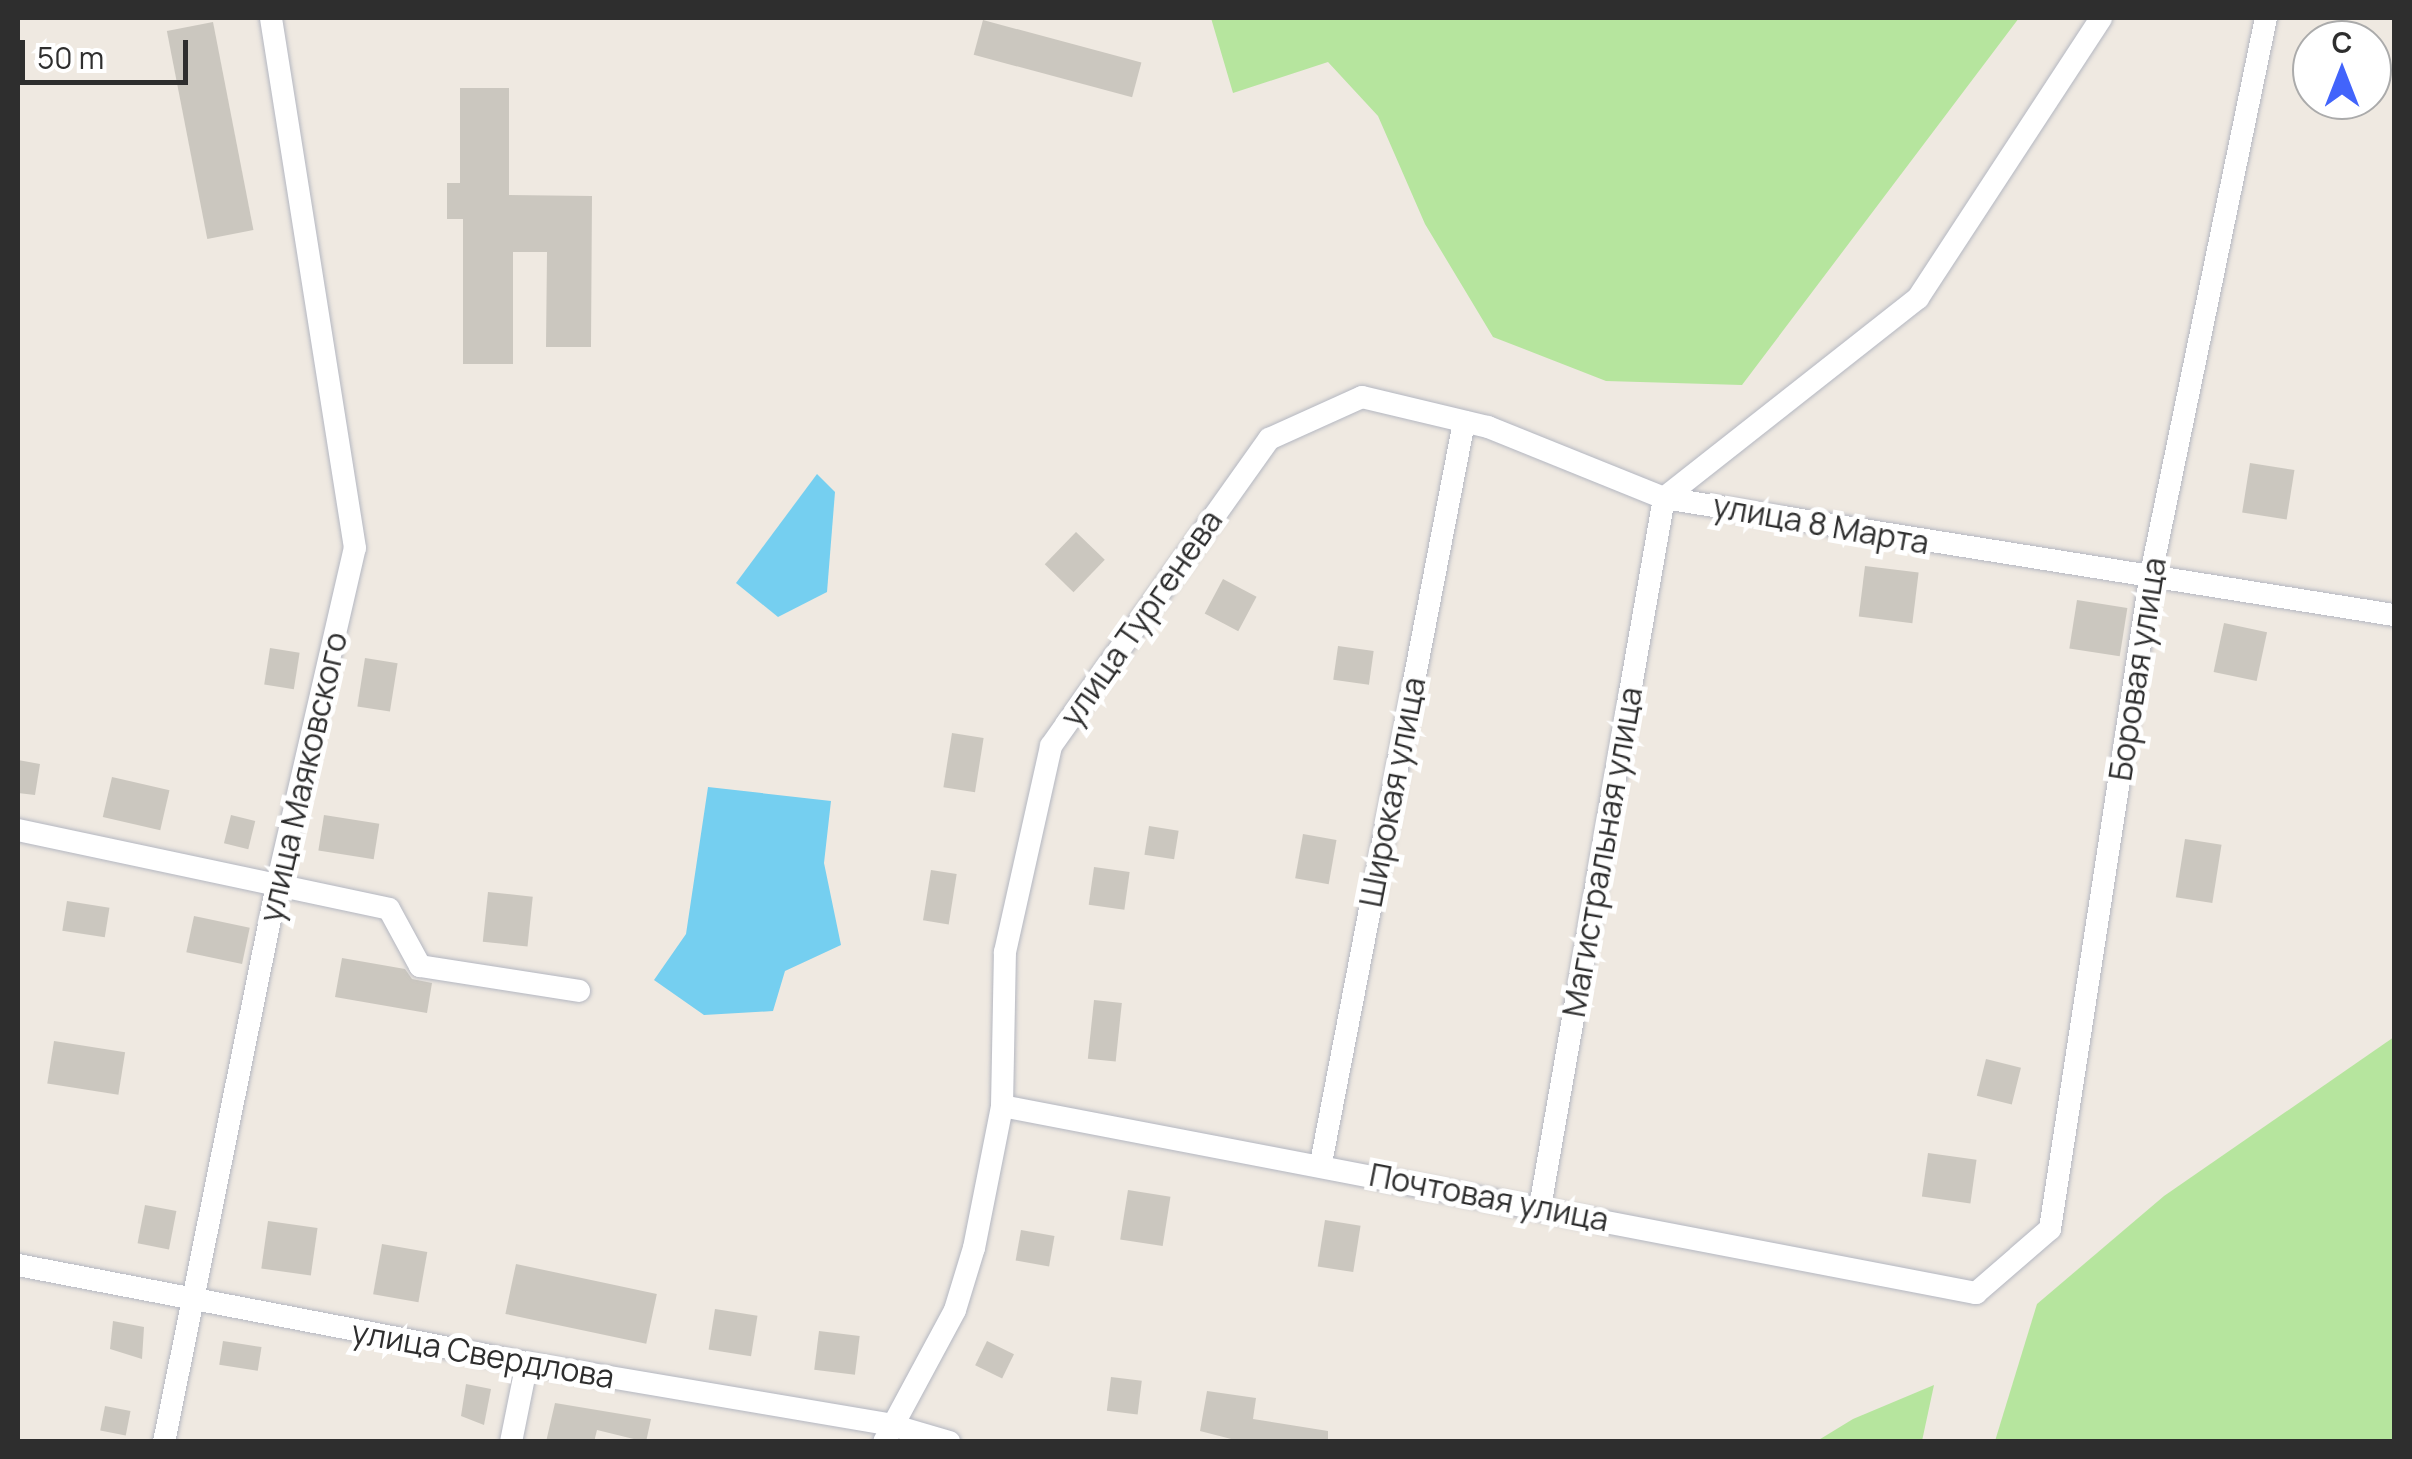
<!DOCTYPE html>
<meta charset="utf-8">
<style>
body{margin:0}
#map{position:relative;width:2412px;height:1459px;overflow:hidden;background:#efe9e1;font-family:Manrope,sans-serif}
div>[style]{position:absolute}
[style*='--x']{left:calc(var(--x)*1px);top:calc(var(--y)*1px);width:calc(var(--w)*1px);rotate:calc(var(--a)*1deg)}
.green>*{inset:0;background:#b6e59e}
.water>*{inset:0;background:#75cff0}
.building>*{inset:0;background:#cbc7bf;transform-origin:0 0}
.roads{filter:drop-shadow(0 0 2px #b4b7c1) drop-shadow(0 0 2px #b4b7c1)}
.minor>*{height:22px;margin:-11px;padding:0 11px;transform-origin:11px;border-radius:11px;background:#fff}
span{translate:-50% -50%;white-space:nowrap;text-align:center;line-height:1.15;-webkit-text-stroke:10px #fff;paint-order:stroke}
.street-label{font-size:32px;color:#2e2e2e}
.frame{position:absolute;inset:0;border:20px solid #2e2e2e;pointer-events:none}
.north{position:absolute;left:2292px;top:20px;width:100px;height:100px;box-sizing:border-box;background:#fff;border:2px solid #ababab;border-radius:50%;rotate:0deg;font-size:28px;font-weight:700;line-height:40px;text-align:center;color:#2e2e2e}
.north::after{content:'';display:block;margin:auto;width:35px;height:45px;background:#4264fb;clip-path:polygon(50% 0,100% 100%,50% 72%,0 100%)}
.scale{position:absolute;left:20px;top:40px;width:168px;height:45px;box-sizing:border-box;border:5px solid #2e2e2e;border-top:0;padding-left:12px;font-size:30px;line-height:35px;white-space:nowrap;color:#2e2e2e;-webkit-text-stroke:8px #fff;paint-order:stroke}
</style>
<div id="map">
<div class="green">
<div style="clip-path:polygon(1211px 18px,2019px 18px,1742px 385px,1606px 381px,1493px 337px,1425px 224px,1378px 116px,1328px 62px,1233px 93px)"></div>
<div style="clip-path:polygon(2394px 1037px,2394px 1441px,1995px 1441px,2037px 1304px,2164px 1196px)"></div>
<div style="clip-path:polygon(1934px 1385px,1922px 1441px,1817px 1441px,1853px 1419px)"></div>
</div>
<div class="water">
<div style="clip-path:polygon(817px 474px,835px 492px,827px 592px,778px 617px,736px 583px)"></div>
<div style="clip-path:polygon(708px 787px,831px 801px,824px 863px,841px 945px,785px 971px,773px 1011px,704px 1015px,654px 980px,686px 934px)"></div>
</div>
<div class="building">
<div style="left:983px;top:20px;width:164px;height:36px;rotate:15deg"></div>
<div style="left:213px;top:22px;width:212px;height:47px;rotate:79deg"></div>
<div style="clip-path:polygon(460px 88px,509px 88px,509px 195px,592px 196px,591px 347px,546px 347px,547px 252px,513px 252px,513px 364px,463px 364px,463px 219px,447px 219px,447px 183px,460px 183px)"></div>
<div style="left:2250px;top:463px;width:45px;height:50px;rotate:9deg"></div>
<div style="left:1076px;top:532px;width:40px;height:45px;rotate:44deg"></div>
<div style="left:1865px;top:566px;width:54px;height:51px;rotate:7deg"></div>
<div style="left:1223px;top:579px;width:38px;height:39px;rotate:28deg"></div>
<div style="left:2077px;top:600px;width:51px;height:49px;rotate:9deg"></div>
<div style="left:2224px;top:623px;width:44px;height:50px;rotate:12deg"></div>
<div style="left:1338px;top:646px;width:36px;height:34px;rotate:8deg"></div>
<div style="left:270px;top:648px;width:30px;height:37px;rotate:9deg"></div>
<div style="left:365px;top:658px;width:33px;height:49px;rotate:9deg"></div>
<div style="left:952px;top:733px;width:32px;height:55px;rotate:9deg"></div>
<div style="clip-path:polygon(18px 760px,40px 764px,35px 795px,18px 793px)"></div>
<div style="left:112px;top:777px;width:59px;height:41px;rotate:13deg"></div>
<div style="left:231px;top:815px;width:25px;height:29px;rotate:14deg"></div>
<div style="left:324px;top:815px;width:56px;height:36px;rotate:9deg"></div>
<div style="left:1149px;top:826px;width:30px;height:29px;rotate:9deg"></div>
<div style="left:1303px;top:834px;width:34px;height:45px;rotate:10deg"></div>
<div style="left:2185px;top:839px;width:37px;height:59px;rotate:9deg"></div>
<div style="left:1094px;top:867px;width:36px;height:38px;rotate:8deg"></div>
<div style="left:931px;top:870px;width:26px;height:51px;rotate:9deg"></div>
<div style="left:488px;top:892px;width:45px;height:50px;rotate:6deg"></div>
<div style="left:67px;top:901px;width:43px;height:30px;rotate:9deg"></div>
<div style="left:194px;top:916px;width:57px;height:37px;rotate:12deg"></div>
<div style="clip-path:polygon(342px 958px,405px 969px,412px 979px,432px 983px,427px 1013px,335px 997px)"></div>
<div style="left:1094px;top:1000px;width:28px;height:59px;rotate:6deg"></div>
<div style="left:54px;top:1041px;width:72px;height:43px;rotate:9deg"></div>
<div style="left:1986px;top:1059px;width:36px;height:38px;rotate:14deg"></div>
<div style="left:1928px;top:1153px;width:49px;height:44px;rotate:8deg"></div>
<div style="left:1128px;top:1190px;width:43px;height:50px;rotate:9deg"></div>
<div style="left:145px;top:1205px;width:32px;height:39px;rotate:11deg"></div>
<div style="left:1325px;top:1220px;width:36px;height:47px;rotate:9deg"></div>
<div style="left:268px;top:1221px;width:50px;height:48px;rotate:8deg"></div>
<div style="left:1021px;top:1230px;width:34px;height:31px;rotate:10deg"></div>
<div style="left:382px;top:1244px;width:46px;height:51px;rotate:10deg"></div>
<div style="left:516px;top:1264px;width:144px;height:51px;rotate:12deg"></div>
<div style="left:715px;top:1309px;width:43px;height:41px;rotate:9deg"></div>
<div style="clip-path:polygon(113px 1321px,144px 1327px,142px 1359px,110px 1349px)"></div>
<div style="left:819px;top:1331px;width:41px;height:39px;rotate:7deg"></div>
<div style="left:223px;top:1341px;width:39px;height:24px;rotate:9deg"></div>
<div style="left:987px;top:1341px;width:30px;height:27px;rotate:26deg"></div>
<div style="left:1111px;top:1377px;width:31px;height:34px;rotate:7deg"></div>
<div style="clip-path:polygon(466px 1384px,491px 1389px,484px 1425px,461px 1416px)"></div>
<div style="clip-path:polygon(1207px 1391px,1256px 1398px,1253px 1419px,1328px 1431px,1328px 1442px,1243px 1442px,1200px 1431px)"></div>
<div style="clip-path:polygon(555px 1403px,651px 1419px,646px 1442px,597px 1430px,594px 1442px,546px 1442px)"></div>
<div style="left:105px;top:1406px;width:26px;height:25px;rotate:11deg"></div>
</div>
<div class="roads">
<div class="minor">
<div style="--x:1664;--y:498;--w:323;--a:-38.2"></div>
<div style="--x:1918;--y:298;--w:334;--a:-56.8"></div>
<div style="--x:18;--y:830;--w:379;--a:12"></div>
<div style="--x:389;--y:909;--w:65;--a:61.5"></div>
<div style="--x:420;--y:966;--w:161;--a:8.9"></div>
<div style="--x:1002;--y:1106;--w:992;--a:10.87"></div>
<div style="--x:1976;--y:1293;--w:98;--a:-40.9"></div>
<div style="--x:2050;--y:1229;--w:658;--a:-81.25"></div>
<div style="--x:2150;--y:579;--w:573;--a:-78.32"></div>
<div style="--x:1321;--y:1163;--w:755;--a:-79.08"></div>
<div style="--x:1540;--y:1207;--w:720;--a:-80.08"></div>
<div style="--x:18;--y:1265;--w:518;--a:10.9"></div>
<div style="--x:527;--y:1363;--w:366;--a:9.6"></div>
<div style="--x:888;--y:1424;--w:64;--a:16.4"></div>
<div style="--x:164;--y:1442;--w:568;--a:-78.53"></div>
<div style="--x:277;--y:885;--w:346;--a:-77"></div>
<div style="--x:355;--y:548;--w:537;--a:-99.01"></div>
<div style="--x:511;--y:1442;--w:81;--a:-78.6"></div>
<div style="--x:884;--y:1442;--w:150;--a:-61.7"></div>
<div style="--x:955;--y:1310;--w:65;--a:-73"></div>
<div style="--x:974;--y:1248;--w:145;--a:-78.8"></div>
<div style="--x:1002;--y:1106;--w:154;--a:-88.9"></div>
<div style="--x:1005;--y:952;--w:211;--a:-77.4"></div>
<div style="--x:1051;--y:746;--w:377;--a:-54.6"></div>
<div style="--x:1269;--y:439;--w:102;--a:-24.3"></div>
<div style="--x:1362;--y:397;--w:130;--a:13.4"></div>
<div style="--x:1488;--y:427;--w:190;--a:22"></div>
<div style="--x:1664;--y:498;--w:739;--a:9.11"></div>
</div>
</div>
<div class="street-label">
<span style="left:1821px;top:524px;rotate:10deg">улица 8 Марта</span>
<span style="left:1141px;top:618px;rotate:-55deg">улица Тургенева</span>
<span style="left:2137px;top:669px;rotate:-81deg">Боровая улица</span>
<span style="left:303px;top:777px;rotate:-77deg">улица Маяковского</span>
<span style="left:1392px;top:792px;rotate:-79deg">Широкая улица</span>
<span style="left:1602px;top:852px;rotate:-80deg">Магистральная улица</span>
<span style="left:1489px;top:1197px;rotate:11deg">Почтовая улица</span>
<span style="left:483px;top:1354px;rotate:10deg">улица Свердлова</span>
</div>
<div class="frame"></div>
<div class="north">С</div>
<div class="scale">50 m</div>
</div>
